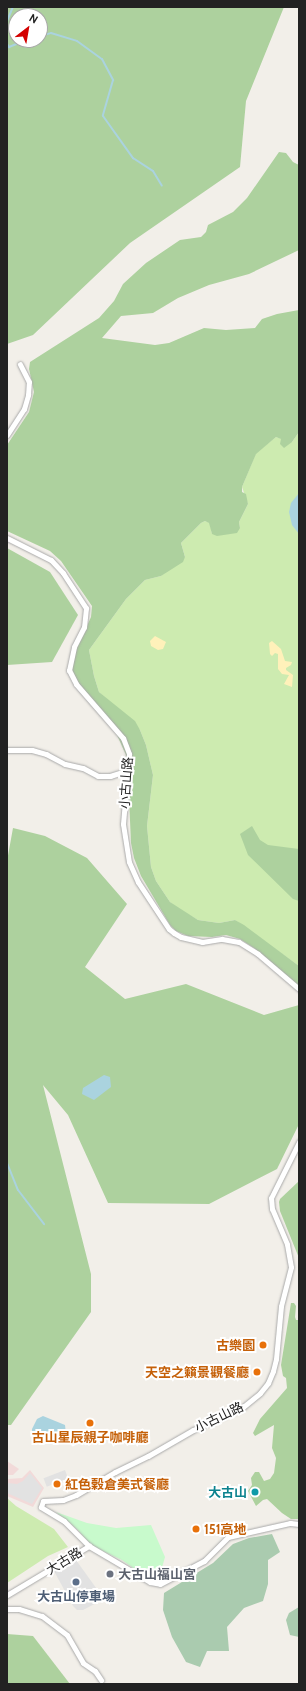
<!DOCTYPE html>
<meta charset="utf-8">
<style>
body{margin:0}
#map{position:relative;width:306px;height:1691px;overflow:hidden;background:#f2efe9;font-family:Cabin,"Noto Sans TC",sans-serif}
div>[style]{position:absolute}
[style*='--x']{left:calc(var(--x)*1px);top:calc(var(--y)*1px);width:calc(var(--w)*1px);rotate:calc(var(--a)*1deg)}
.commercial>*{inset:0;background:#f2dad9}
.grass>*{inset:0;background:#cdebb0}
.forest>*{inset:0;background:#add19e}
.sand>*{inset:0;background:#fff1ba}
.cemetery>*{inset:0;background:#aacbaf}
.park>*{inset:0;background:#c8facc}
.parking>*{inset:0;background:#e2e2e2;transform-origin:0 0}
.water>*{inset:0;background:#aad3df}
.stream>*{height:2px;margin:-1px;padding:0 1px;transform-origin:1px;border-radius:1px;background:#aad3df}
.roads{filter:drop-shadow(0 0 1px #a9a9a9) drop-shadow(0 0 1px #a9a9a9)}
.street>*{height:5px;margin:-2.5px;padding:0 2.5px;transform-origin:2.5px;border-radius:2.5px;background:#fff}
.dots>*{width:11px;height:11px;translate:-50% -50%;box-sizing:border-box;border:2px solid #fff;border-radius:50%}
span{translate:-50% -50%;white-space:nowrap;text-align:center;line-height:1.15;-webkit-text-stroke:4px #fff;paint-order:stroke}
.street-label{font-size:13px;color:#222}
.food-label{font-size:13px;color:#c56008;font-weight:700}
.right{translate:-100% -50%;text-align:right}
.left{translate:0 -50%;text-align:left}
.culture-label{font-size:13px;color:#0d838f;font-weight:700}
.worship-label{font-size:13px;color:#5b616d;font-weight:700}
.service-label{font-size:13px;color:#4e5e75;font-weight:700}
.frame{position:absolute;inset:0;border:8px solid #222;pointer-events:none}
.north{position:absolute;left:8px;top:8px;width:40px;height:40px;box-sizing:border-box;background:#fff;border:1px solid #a7a7a7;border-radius:50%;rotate:31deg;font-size:11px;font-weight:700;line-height:16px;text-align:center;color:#222}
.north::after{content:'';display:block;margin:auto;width:14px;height:18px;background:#d40000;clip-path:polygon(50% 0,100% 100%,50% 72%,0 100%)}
</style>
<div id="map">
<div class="commercial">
<div style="clip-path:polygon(7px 1461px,19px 1469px,13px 1475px,7px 1475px)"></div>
<div style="clip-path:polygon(30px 1470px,44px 1488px,33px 1507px,7px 1496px,7px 1479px,22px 1478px)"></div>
</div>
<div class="grass">
<div style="clip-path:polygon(299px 432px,299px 966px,235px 920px,219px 923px,198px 920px,177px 908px,170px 902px,156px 881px,151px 867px,147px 826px,153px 775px,146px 745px,140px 730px,99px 692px,94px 676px,89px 650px,126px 599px,145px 580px,161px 576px,185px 557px,181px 543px,201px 523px,205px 521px,210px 523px,212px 534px,240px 528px,239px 522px,248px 504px,242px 487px,256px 453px,276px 437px,292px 442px)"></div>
<div style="clip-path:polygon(7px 1498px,16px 1506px,54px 1529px,68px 1547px,48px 1556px,7px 1583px)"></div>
</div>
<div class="forest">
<div style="clip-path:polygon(evenodd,7px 7px,284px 7px,246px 101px,240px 167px,130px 243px,33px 335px,7px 344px,7px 7px,16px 16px,40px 16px,40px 40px,16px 40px,16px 16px)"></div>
<div style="clip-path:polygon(279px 152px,286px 153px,293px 162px,299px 165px,299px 250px,249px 274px,209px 285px,178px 298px,153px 313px,121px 316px,102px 338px,155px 345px,169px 343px,204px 328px,226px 330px,255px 328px,262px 319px,277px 314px,299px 310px,299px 432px,292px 442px,284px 448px,280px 444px,281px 439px,276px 437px,256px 454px,242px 487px,242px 492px,246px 494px,248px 504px,239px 522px,240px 528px,237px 533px,217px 536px,212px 534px,209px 523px,205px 521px,201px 523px,181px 543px,185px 557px,183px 562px,161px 576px,145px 580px,126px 599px,89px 650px,94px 676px,99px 692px,135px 721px,140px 730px,146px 745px,153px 775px,147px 826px,151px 867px,156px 881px,170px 902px,198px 920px,219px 923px,235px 920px,244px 925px,299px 966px,299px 987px,286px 978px,254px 948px,240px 939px,226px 935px,212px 937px,188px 936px,176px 931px,170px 925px,141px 876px,134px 858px,131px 843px,129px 798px,131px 794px,126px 779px,126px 755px,117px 735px,102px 713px,75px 680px,71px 668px,73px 657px,91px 617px,92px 606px,61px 561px,50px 551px,7px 531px,7px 445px,29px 412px,34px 392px,29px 369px,30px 362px,99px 318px,114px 301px,123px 284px,146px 263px,180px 240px,201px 237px,206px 232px,208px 225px,233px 212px,247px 198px)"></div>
<div style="clip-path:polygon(7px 548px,50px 572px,78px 615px,52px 662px,7px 665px)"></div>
<div style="clip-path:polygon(252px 826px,260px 840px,268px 845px,299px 849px,299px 901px,293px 899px,248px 855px,240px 834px)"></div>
<div style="clip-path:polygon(13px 828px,45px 836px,87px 858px,127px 904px,85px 967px,125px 999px,186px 984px,264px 1015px,299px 1005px,299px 1124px,277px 1169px,209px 1204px,108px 1203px,68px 1115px,43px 1085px,91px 1274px,91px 1312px,11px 1425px,7px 1425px,7px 861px)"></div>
<div style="clip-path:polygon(299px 1181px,299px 1258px,280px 1211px,279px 1202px,280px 1199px)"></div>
<div style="clip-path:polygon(291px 1303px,294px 1303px,296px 1306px,295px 1317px,296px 1320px,299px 1320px,299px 1519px,291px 1519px,282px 1513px,267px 1499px,263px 1500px,256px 1506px,248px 1491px,252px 1485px,251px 1478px,255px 1472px,259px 1472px,264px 1481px,270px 1479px,274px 1473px,276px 1458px,272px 1448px,274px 1425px,255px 1436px,253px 1433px,260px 1419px,287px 1388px,286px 1378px,283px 1376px,281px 1365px)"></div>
<div style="clip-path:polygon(7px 1634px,33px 1636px,70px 1684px,7px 1684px)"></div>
</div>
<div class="sand">
<div style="clip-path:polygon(155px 636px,166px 642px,163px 649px,158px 650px,151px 646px,150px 641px)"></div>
<div style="clip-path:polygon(272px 641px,281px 649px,285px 661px,292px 662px,291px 665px,286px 668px,286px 670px,293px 675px,292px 687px,284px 684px,289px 675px,282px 674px,278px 669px,278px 654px,275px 653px,272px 656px,270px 654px,269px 643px)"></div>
</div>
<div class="cemetery">
<div style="clip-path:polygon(272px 1534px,280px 1552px,268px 1560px,268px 1584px,263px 1601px,244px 1608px,227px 1627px,229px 1651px,207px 1651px,200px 1667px,186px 1662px,172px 1637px,163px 1610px,164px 1593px,213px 1563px,233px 1544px,249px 1538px)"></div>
<div style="clip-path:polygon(299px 1607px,299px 1637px,290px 1635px,286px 1620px,289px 1613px)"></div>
</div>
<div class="park">
<div style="clip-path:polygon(56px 1512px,87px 1523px,116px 1528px,151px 1525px,165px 1557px,160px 1575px,161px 1582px,150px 1580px,122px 1560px,90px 1545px,78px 1530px)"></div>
</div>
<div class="parking">
<div style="left:65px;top:1470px;width:9px;height:23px;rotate:69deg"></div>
<div style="clip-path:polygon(30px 1473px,42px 1488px,32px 1504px,7px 1493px,7px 1483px,17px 1484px,23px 1481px)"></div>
<div style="clip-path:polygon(76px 1560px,104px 1599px,83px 1610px,77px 1610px,73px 1606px,54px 1571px)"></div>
</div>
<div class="water">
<div style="clip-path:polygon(299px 493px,299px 534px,292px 525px,289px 512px,291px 503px)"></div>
<div style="clip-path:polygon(104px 1075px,110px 1077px,111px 1087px,94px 1100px,82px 1094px,83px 1088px)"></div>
<div style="clip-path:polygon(43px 1416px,65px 1425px,66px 1434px,60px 1438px,39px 1440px,32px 1434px,32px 1429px,37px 1419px)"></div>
</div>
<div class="stream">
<div style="--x:7;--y:21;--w:15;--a:-67"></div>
<div style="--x:40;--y:36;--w:11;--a:-15"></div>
<div style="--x:51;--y:33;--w:27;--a:17"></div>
<div style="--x:77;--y:41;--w:31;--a:36"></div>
<div style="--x:102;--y:59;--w:24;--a:62"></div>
<div style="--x:113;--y:80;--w:37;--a:106"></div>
<div style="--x:103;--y:116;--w:52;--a:54.5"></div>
<div style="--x:133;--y:158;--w:24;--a:33"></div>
<div style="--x:153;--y:171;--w:17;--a:59"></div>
<div style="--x:7;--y:44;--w:4;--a:56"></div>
<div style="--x:9;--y:47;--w:18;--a:-22"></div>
<div style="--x:7;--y:1163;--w:29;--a:68"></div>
<div style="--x:18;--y:1190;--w:43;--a:52.6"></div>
</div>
<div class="roads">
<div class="street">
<div style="--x:7;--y:435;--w:31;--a:-57"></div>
<div style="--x:24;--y:409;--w:15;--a:-74"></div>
<div style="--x:28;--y:395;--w:13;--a:-86"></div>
<div style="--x:29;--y:382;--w:20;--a:-117"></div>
<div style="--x:7;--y:538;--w:49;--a:26.6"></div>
<div style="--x:51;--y:560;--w:18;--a:47"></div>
<div style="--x:63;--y:573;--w:42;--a:56.7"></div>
<div style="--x:86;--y:608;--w:19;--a:96"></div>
<div style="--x:84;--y:627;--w:22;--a:117"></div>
<div style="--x:74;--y:647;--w:24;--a:102"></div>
<div style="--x:69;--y:670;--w:16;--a:63"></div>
<div style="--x:76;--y:684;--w:72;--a:49"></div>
<div style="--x:123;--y:738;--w:17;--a:69"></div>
<div style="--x:129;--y:754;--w:70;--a:94.9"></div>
<div style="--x:123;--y:824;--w:38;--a:81"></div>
<div style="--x:129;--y:862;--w:22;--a:66"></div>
<div style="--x:138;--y:882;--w:56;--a:56.6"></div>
<div style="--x:169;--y:929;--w:6;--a:39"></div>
<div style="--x:174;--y:933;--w:8;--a:30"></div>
<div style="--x:181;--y:937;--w:22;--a:13"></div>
<div style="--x:202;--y:942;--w:20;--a:-9"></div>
<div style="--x:222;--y:939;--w:17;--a:10"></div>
<div style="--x:239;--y:942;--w:22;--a:32"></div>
<div style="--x:258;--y:954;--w:54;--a:40.5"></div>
<div style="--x:7;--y:750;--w:25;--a:0"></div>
<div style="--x:32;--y:750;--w:15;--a:16"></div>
<div style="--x:46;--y:754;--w:21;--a:28"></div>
<div style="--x:65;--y:764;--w:18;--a:13"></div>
<div style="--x:83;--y:768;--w:17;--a:28"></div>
<div style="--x:98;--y:776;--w:12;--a:0"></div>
<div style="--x:110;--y:776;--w:20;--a:-18"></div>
<div style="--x:89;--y:1546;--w:35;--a:-135"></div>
<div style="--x:64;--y:1521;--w:27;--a:-149"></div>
<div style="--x:41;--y:1507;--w:6;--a:-72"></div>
<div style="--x:43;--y:1501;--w:20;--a:-3"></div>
<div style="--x:63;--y:1500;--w:14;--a:-21"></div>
<div style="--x:76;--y:1495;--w:45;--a:-30.5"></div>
<div style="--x:115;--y:1472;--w:37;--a:-26"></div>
<div style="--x:148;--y:1456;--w:52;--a:-30"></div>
<div style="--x:193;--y:1430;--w:55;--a:-24.7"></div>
<div style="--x:243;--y:1407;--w:22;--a:-39"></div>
<div style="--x:260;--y:1393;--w:13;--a:-51"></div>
<div style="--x:268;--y:1383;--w:13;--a:-67"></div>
<div style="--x:273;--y:1371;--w:12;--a:-76"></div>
<div style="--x:276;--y:1359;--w:53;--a:-84.6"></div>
<div style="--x:281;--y:1306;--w:40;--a:-75.6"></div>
<div style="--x:291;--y:1267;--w:23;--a:-100"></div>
<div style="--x:287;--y:1244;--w:38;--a:-113"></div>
<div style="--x:272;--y:1209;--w:11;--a:-95"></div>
<div style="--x:271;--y:1198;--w:63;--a:-63.4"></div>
<div style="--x:7;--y:1595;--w:96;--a:-30.9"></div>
<div style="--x:89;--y:1546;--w:71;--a:30.5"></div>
<div style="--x:150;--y:1582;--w:10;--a:11"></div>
<div style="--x:160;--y:1584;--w:50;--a:-27.6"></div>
<div style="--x:204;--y:1561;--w:34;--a:-45"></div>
<div style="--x:228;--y:1537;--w:64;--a:-12.7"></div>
<div style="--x:290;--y:1523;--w:9;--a:6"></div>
<div style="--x:7;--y:1609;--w:12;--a:0"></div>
<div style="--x:19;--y:1609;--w:24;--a:17"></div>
<div style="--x:42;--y:1616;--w:31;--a:37"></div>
<div style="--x:67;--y:1635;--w:32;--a:60"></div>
<div style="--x:83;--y:1663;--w:14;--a:34"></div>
<div style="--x:95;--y:1671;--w:11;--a:56"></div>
</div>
</div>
<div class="dots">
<div style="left:263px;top:1345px;background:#e8710a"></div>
<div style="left:257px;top:1372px;background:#e8710a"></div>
<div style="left:90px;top:1423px;background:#e8710a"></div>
<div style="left:57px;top:1484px;background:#e8710a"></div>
<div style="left:255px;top:1492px;background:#0f9aa8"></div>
<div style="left:196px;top:1529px;background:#e8710a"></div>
<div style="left:110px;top:1574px;background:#6b7280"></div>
<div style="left:76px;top:1582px;background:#5c6f8a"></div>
</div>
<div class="street-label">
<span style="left:126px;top:783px;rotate:-86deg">小古山路</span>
<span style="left:219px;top:1417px;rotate:-26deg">小古山路</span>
<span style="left:64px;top:1561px;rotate:-31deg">大古路</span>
</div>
<div class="food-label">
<span class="right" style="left:255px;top:1345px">古樂園</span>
<span class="right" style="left:249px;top:1372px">天空之籟景觀餐廳</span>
<span style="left:90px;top:1437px">古山星辰親子咖啡廳</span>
<span class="left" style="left:65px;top:1484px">紅色榖倉美式餐廳</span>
<span class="left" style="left:204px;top:1529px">151高地</span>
</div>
<div class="culture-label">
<span class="right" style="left:247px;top:1492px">大古山</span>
</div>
<div class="worship-label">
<span class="left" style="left:118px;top:1574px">大古山福山宮</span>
</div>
<div class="service-label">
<span style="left:76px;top:1596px">大古山停車場</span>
</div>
<div class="frame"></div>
<div class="north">N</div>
</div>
